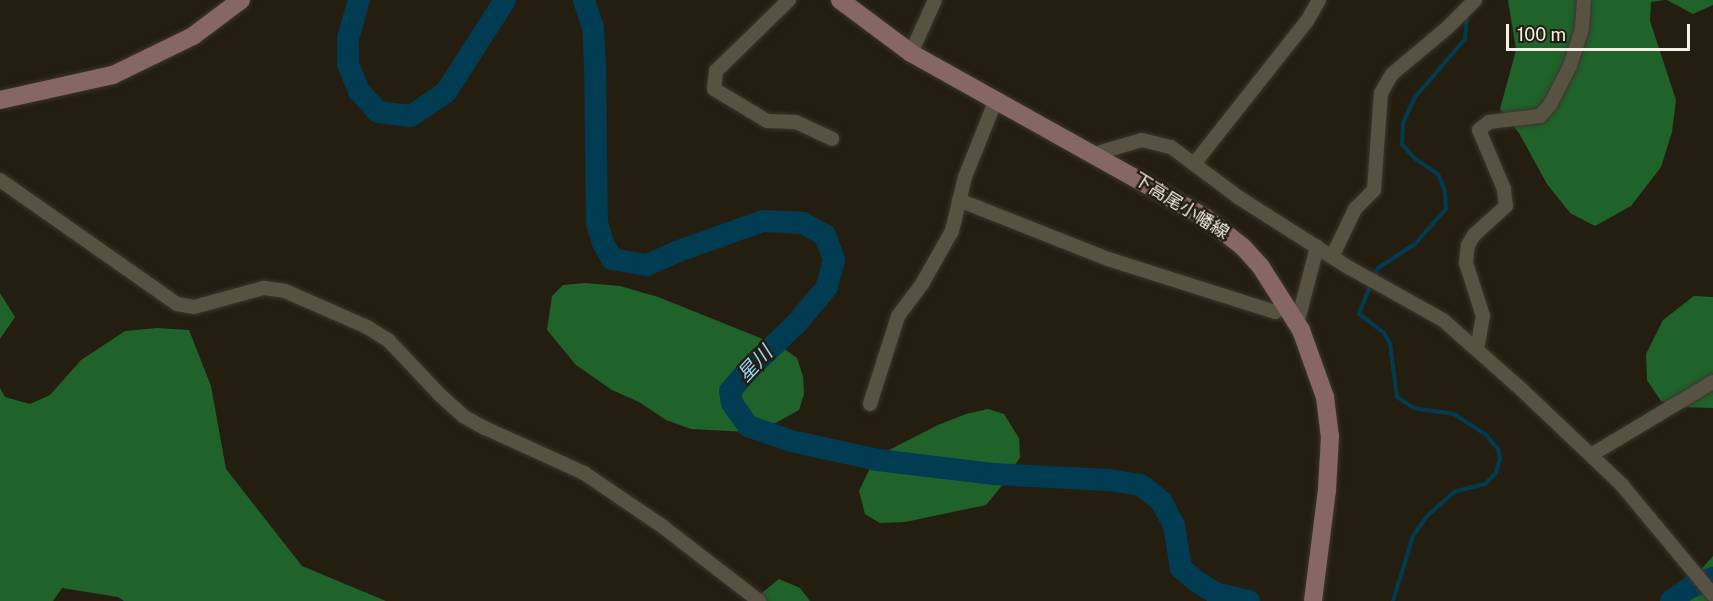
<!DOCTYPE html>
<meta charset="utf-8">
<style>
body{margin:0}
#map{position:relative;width:1713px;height:601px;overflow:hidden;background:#241e11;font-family:"Public Sans","Noto Sans JP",sans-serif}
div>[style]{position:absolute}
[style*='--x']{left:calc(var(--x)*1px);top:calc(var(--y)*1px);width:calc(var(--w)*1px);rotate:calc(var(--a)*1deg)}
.forest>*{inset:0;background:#1f622a}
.stream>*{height:4px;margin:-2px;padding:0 2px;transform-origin:2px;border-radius:2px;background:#023c52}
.river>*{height:22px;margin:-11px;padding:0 11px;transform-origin:11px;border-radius:11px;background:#023c52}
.roads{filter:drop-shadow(0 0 2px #3b362f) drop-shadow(0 0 2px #3b362f)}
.street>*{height:14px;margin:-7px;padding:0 7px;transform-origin:7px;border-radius:7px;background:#585243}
.secondary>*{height:18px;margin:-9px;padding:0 9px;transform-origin:9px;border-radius:9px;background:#876762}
span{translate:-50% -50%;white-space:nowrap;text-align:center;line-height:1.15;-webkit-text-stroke:5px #241e11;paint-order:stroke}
.street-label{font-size:18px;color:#f4f0e7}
.water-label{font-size:20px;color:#93d7fa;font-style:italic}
.scale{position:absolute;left:1506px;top:24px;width:184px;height:27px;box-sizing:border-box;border:3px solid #f4f0e7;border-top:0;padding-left:8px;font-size:18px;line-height:21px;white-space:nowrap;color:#f4f0e7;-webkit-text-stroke:4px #241e11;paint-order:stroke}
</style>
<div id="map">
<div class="forest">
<div style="clip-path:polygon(1508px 0,1664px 0,1651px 2px,1650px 21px,1676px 100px,1672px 132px,1661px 167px,1631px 206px,1595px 226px,1570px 213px,1547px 184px,1519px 133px,1500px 109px,1516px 50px)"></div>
<div style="clip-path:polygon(1667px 0,1713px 0,1713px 5px,1693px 14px)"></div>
<div style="clip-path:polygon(585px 283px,620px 286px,658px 297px,780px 346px,797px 358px,803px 376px,804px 394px,799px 410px,772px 425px,748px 432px,691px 429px,666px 420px,639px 402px,612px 390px,576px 365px,547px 330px,552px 296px,563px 285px)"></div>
<div style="clip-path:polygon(0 293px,15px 317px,0 339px)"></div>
<div style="clip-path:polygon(1694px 296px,1713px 297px,1713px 408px,1681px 407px,1661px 401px,1647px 380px,1646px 354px,1663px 320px)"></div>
<div style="clip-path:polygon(157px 328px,189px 330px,211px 386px,226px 469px,302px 566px,386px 601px,124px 601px,118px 597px,62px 588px,53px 601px,0 601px,0 388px,5px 397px,30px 404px,50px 395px,81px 360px,125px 331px)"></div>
<div style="clip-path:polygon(988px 409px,1004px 414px,1019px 438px,1020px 457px,1005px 482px,986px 505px,905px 522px,880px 523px,865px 514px,859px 491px,869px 470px,889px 450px,938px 425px,966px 414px)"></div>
<div style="clip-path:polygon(1713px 556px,1713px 601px,1673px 601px)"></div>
<div style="clip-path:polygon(779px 579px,800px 588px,810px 601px,752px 601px)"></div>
</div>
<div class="stream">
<div style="--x:1374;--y:277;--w:10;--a:-66"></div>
<div style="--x:1378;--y:268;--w:44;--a:-33"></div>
<div style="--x:1415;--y:244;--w:47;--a:-48.5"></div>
<div style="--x:1446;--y:209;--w:18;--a:-93"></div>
<div style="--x:1445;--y:191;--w:18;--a:-112"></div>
<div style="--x:1438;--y:174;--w:29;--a:-146"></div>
<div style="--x:1414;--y:158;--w:18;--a:-131"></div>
<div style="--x:1402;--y:144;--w:21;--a:-87"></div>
<div style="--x:1403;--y:123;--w:29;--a:-65"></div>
<div style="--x:1415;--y:97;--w:77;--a:-49.2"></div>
<div style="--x:1465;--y:39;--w:24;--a:-85"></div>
<div style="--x:1371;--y:284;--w:32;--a:112"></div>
<div style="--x:1359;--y:314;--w:31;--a:37"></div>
<div style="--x:1384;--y:333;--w:13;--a:61"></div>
<div style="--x:1390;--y:344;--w:53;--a:82.5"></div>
<div style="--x:1397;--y:397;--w:20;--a:33"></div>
<div style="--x:1414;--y:408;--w:40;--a:8.5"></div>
<div style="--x:1454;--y:414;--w:38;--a:33"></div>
<div style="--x:1486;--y:435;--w:18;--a:49"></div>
<div style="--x:1498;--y:449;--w:10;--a:79"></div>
<div style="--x:1500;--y:459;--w:15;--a:106"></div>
<div style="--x:1496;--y:473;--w:16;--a:135"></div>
<div style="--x:1485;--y:484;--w:32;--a:166"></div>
<div style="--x:1454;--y:492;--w:36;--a:138"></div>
<div style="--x:1427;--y:516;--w:24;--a:125"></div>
<div style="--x:1413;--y:536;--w:68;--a:107.1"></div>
</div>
<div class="river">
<div style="--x:359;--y:0;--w:40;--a:106"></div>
<div style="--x:348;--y:38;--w:26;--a:90"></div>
<div style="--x:348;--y:64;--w:29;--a:68"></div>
<div style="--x:359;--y:91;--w:28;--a:48"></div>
<div style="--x:378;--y:112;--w:33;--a:7"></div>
<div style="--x:411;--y:116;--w:42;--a:-34.4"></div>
<div style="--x:446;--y:92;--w:109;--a:-57.3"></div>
<div style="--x:584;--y:0;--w:28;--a:72"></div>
<div style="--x:593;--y:27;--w:37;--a:87"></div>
<div style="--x:595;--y:64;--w:159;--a:89.3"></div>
<div style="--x:597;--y:223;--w:21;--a:73"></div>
<div style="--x:603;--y:243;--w:18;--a:61"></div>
<div style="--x:612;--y:259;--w:36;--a:10"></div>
<div style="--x:647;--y:265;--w:32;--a:-24"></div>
<div style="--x:676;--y:252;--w:92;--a:-19.6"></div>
<div style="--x:763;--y:221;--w:40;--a:2.9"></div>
<div style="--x:803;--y:223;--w:25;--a:29"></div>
<div style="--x:825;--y:235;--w:27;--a:70"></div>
<div style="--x:834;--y:260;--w:28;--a:105"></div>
<div style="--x:827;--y:287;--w:48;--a:130"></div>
<div style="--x:796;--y:324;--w:64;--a:136.3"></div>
<div style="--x:750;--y:368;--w:30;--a:131"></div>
<div style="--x:730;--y:391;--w:12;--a:81"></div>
<div style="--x:732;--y:403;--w:28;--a:55"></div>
<div style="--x:748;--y:426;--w:46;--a:19.2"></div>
<div style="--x:791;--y:441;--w:89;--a:12.3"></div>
<div style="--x:878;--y:460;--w:117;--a:6.9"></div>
<div style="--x:994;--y:474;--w:115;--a:3"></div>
<div style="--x:1109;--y:480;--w:32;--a:9"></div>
<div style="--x:1141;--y:485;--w:26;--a:39"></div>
<div style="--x:1161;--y:501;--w:27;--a:62"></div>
<div style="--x:1174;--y:525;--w:44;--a:80.8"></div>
<div style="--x:1181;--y:568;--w:20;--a:41"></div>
<div style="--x:1196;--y:581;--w:22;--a:32"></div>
<div style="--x:1215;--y:593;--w:35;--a:13"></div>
<div style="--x:1671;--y:601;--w:22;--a:-36"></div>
<div style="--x:1689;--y:588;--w:26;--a:-23"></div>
</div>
<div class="roads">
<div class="street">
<div style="--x:789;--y:0;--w:102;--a:135.8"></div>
<div style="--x:716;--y:71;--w:18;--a:96"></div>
<div style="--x:714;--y:89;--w:62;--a:31.1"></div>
<div style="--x:767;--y:121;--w:29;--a:2"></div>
<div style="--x:796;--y:122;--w:40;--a:25"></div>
<div style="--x:911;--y:53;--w:58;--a:-65.6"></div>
<div style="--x:1094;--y:154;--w:50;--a:-16.3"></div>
<div style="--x:1142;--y:140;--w:30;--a:14"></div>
<div style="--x:1171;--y:147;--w:84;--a:36.7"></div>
<div style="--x:1238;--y:197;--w:130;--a:32.5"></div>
<div style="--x:1348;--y:267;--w:109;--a:29.2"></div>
<div style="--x:1443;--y:320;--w:106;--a:41.5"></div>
<div style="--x:1522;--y:390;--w:137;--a:43.5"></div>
<div style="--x:1621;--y:484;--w:144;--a:50.3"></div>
<div style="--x:1194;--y:164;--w:182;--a:-51.7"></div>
<div style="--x:1307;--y:21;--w:24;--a:-60"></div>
<div style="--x:0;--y:180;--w:216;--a:35"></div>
<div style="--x:177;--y:304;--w:17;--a:10"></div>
<div style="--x:194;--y:307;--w:73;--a:-15.2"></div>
<div style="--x:264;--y:288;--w:21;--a:8"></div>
<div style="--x:285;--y:291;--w:90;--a:23.7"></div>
<div style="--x:367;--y:327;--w:26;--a:32"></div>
<div style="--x:389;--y:341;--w:74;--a:46.6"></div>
<div style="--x:440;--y:395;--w:31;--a:42"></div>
<div style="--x:463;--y:416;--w:25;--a:29"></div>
<div style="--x:485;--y:428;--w:109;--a:24.4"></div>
<div style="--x:584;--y:473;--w:94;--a:34.2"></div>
<div style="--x:662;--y:526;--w:123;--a:37.7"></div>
<div style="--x:959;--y:200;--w:160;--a:21.6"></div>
<div style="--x:1108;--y:259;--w:175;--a:17.6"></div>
<div style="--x:1275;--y:312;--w:14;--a:-36"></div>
<div style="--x:1332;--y:257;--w:53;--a:-64.4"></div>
<div style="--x:1355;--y:209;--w:27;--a:-45"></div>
<div style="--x:1374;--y:190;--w:97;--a:-85.9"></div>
<div style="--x:1381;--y:93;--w:22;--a:-60"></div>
<div style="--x:1392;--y:74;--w:72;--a:-39.9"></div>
<div style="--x:1447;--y:28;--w:40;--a:-45"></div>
<div style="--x:1297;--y:324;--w:80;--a:-75.4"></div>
<div style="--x:1477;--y:350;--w:35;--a:-80"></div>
<div style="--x:1483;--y:316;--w:56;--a:-107.8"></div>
<div style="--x:1466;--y:263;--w:18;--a:-84"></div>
<div style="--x:1468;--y:245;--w:12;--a:-59"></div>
<div style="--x:1474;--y:235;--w:43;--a:-42.2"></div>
<div style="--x:1506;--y:206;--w:17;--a:-97"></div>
<div style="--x:1504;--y:189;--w:64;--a:-113"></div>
<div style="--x:1479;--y:130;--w:13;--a:-39"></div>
<div style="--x:1489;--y:122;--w:51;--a:-6.7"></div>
<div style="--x:1540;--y:116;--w:15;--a:-48"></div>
<div style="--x:1550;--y:105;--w:44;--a:-62.9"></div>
<div style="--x:1570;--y:66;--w:40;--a:-72"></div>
<div style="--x:1582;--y:28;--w:28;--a:-86"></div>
<div style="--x:870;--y:404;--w:92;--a:-72.3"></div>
<div style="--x:898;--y:316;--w:40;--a:-53"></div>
<div style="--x:922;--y:284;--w:61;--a:-60.5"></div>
<div style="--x:952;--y:231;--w:56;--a:-76.5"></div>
<div style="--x:965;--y:177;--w:81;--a:-68.2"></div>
<div style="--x:1591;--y:455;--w:142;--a:-30.9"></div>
</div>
<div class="secondary">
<div style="--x:840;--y:0;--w:89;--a:36.7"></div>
<div style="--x:911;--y:53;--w:338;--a:29.2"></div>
<div style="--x:1206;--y:218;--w:47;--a:38.1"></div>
<div style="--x:1243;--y:247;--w:27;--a:48"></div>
<div style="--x:1261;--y:267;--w:75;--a:57.6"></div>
<div style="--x:1301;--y:330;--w:71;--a:70.3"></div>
<div style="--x:1325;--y:397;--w:39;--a:83"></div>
<div style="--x:1330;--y:436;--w:54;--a:93.2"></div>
<div style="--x:1327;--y:490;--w:112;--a:97.2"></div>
<div style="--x:0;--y:100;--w:116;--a:-12.5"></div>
<div style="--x:113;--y:75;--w:89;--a:-26"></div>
<div style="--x:193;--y:36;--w:60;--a:-36.9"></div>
</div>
</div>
<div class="street-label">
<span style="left:1181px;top:206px;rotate:32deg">下高尾小幡線</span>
</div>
<div class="water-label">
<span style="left:755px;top:364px;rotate:-47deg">星川</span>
</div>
<div class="scale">100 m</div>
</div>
